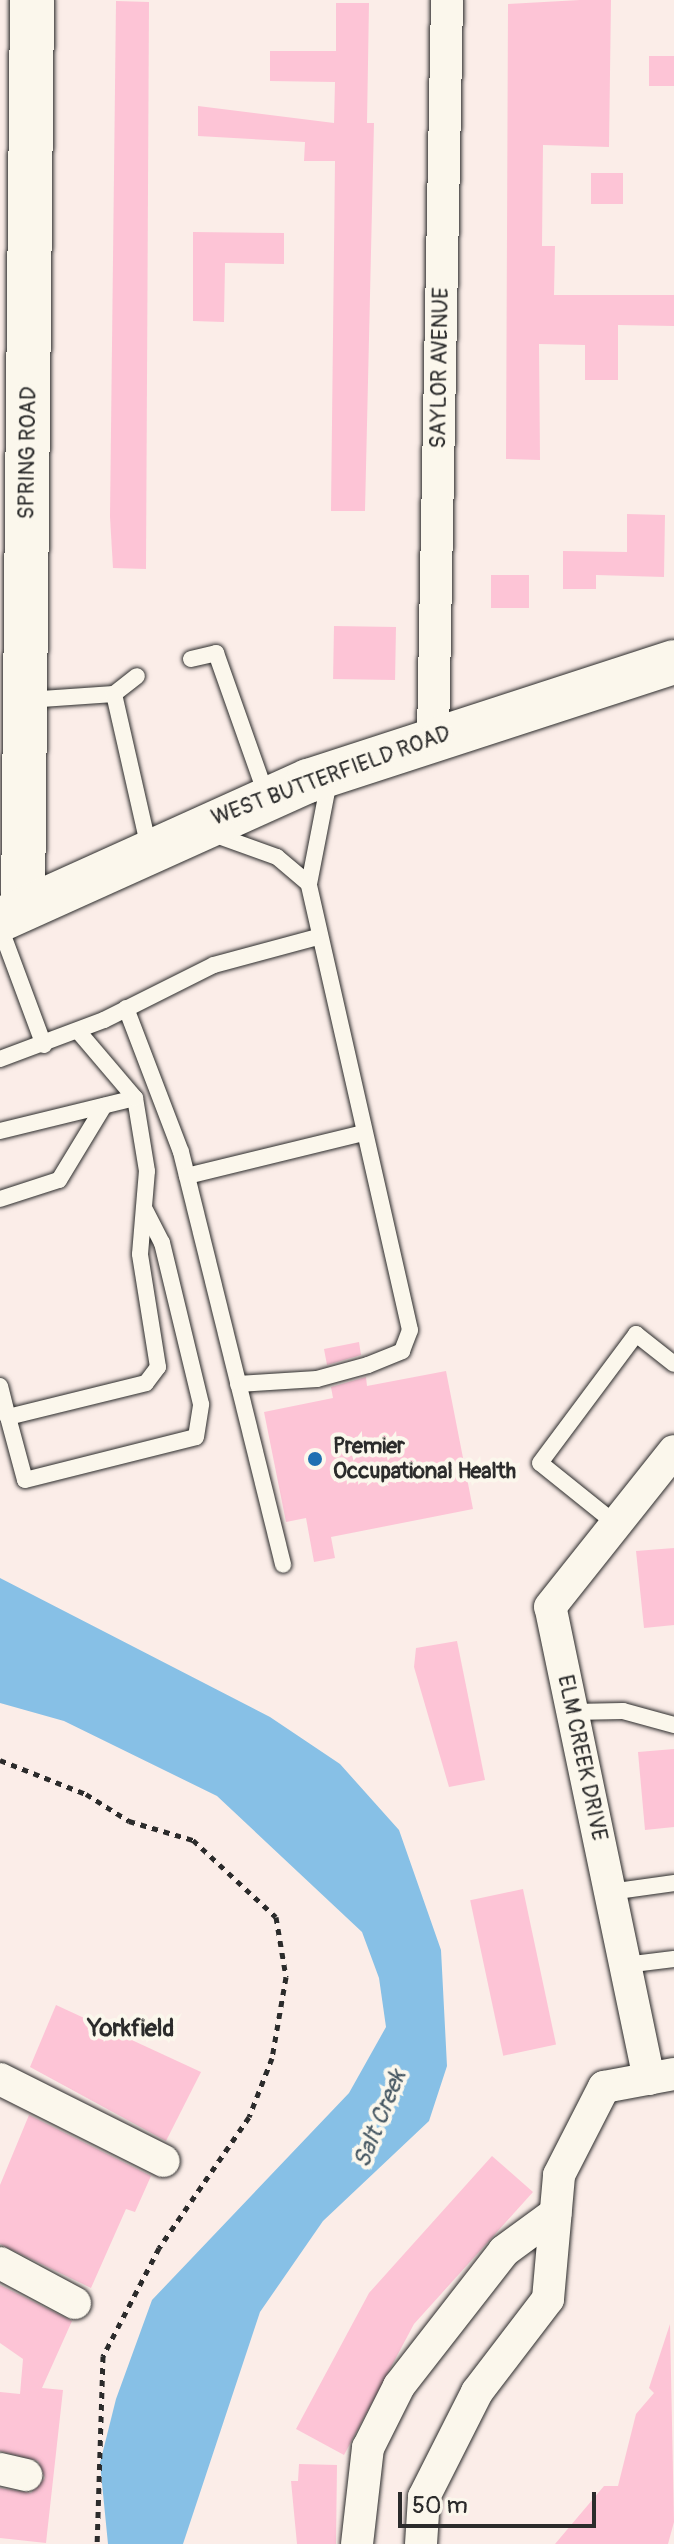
<!DOCTYPE html>
<style>
body{margin:0}
#map{position:relative;width:674px;height:2544px;overflow:hidden;background:#fbede8;font-family:Pangolin,sans-serif}
div>[style]{position:absolute}
[style*='--x']{left:calc(var(--x)*1px);top:calc(var(--y)*1px);width:calc(var(--w)*1px);rotate:calc(var(--a)*1deg)}
.water>*{inset:0;background:#87c0e6}
.building>*{inset:0;background:#fdc4d6;transform-origin:0 0}
.path>*{height:5px;margin-top:-2.5px;transform-origin:0;background:repeating-linear-gradient(90deg,#2b2b2b 0 6px,transparent 0 12px)}
.roads{filter:drop-shadow(0 0 2px #2b2b2b) drop-shadow(0 0 2px #2b2b2b)}
.lane>*{height:16px;margin:-8px;padding:0 8px;transform-origin:8px;border-radius:8px;background:#fbf7ec}
.street>*{height:32px;margin:-16px;padding:0 16px;transform-origin:16px;border-radius:16px;background:#fbf7ec}
.secondary>*{height:44px;margin:-22px;padding:0 22px;transform-origin:22px;border-radius:22px;background:#fbf7ec}
.dots>*{width:22px;height:22px;translate:-50% -50%;box-sizing:border-box;border:4px solid #fbf7ec;border-radius:50%}
span{translate:-50% -50%;white-space:nowrap;text-align:center;line-height:1.15;-webkit-text-stroke:8px #fbf7ec;paint-order:stroke}
.street-label{font-size:22px;color:#2b2b2b}
.poi-label{font-size:22px;color:#2b2b2b;font-weight:700}
.left{translate:0 -50%;text-align:left}
.neighbourhood-label{font-size:24px;color:#2b2b2b;font-weight:700}
.water-label{font-size:24px;color:#475863;font-style:italic}
.scale{position:absolute;left:398px;top:2492px;width:198px;height:36px;box-sizing:border-box;border:4px solid #2b2b2b;border-top:0;padding-left:10px;font-size:24px;line-height:28px;white-space:nowrap;color:#2b2b2b;-webkit-text-stroke:6px #fbf7ec;paint-order:stroke}
</style>
<div id="map">
<div class="water">
<div style="clip-path:polygon(0 1578px,270px 1717px,340px 1764px,399px 1830px,441px 1950px,447px 2066px,429px 2121px,323px 2221px,260px 2312px,183px 2544px,108px 2544px,100px 2463px,116px 2399px,152px 2300px,349px 2093px,386px 2027px,379px 1978px,362px 1932px,217px 1796px,64px 1721px,0 1703px)"></div>
</div>
<div class="building">
<div style="clip-path:polygon(580px 0,611px 0,609px 147px,543px 145px,542px 246px,555px 246px,554px 295px,674px 295px,674px 326px,618px 325px,618px 380px,585px 380px,585px 345px,539px 344px,540px 460px,506px 459px,508px 4px)"></div>
<div style="clip-path:polygon(116px 1px,149px 2px,146px 569px,113px 568px,110px 517px)"></div>
<div style="clip-path:polygon(336px 3px,369px 3px,367px 123px,374px 123px,365px 511px,331px 511px,335px 161px,304px 161px,305px 142px,198px 136px,198px 106px,334px 123px,335px 82px,270px 81px,270px 51px,336px 51px)"></div>
<div style="left:649px;top:56px;width:25px;height:30px"></div>
<div style="left:591px;top:173px;width:32px;height:31px"></div>
<div style="clip-path:polygon(193px 232px,284px 233px,284px 264px,225px 263px,224px 322px,193px 321px)"></div>
<div style="clip-path:polygon(627px 514px,665px 515px,664px 577px,596px 575px,596px 589px,563px 589px,563px 551px,627px 552px)"></div>
<div style="left:491px;top:575px;width:38px;height:33px"></div>
<div style="left:334px;top:626px;width:62px;height:53px;rotate:1deg"></div>
<div style="clip-path:polygon(359px 1342px,361px 1355px,327px 1365px,324px 1349px)"></div>
<div style="clip-path:polygon(446px 1371px,473px 1509px,331px 1537px,335px 1558px,314px 1562px,306px 1518px,286px 1522px,264px 1412px,333px 1398px,331px 1387px,366px 1377px,367px 1386px)"></div>
<div style="clip-path:polygon(674px 1548px,674px 1625px,644px 1628px,636px 1551px)"></div>
<div style="clip-path:polygon(457px 1641px,485px 1780px,449px 1787px,414px 1667px,416px 1648px)"></div>
<div style="clip-path:polygon(674px 1749px,674px 1827px,645px 1830px,638px 1752px)"></div>
<div style="left:523px;top:1889px;width:159px;height:54px;rotate:78deg"></div>
<div style="clip-path:polygon(56px 2005px,201px 2072px,166px 2141px,30px 2067px)"></div>
<div style="clip-path:polygon(29px 2115px,151px 2176px,135px 2212px,126px 2209px,91px 2288px,0 2244px,0 2185px)"></div>
<div style="clip-path:polygon(492px 2156px,533px 2192px,414px 2324px,344px 2455px,296px 2429px,369px 2293px)"></div>
<div style="clip-path:polygon(0 2285px,72px 2321px,42px 2388px,63px 2390px,46px 2543px,0 2538px,0 2488px,31px 2493px,45px 2478px,38px 2461px,0 2451px,0 2392px,20px 2394px,23px 2359px,0 2343px)"></div>
<div style="clip-path:polygon(670px 2324px,674px 2522px,668px 2544px,555px 2544px,604px 2486px,618px 2486px,636px 2414px,654px 2393px,649px 2388px)"></div>
<div style="clip-path:polygon(299px 2464px,337px 2465px,336px 2544px,297px 2544px,291px 2481px,298px 2481px)"></div>
</div>
<div class="path">
<div style="--x:0;--y:1760;--w:92;--a:21.6"></div>
<div style="--x:86;--y:1794;--w:51;--a:32.1"></div>
<div style="--x:129;--y:1821;--w:67;--a:16.5"></div>
<div style="--x:193;--y:1840;--w:113;--a:42.9"></div>
<div style="--x:276;--y:1917;--w:61;--a:80.5"></div>
<div style="--x:286;--y:1977;--w:82;--a:99.8"></div>
<div style="--x:272;--y:2058;--w:63;--a:111.3"></div>
<div style="--x:249;--y:2117;--w:159;--a:124.5"></div>
<div style="--x:159;--y:2248;--w:122;--a:117.4"></div>
<div style="--x:103;--y:2356;--w:188;--a:91.8"></div>
</div>
<div class="roads">
<div class="lane">
<div style="--x:191;--y:659;--w:26;--a:-13"></div>
<div style="--x:216;--y:653;--w:153;--a:70.5"></div>
<div style="--x:114;--y:694;--w:29;--a:-38"></div>
<div style="--x:27;--y:700;--w:87;--a:-3.9"></div>
<div style="--x:114;--y:694;--w:158;--a:77.2"></div>
<div style="--x:213;--y:834;--w:68;--a:19.8"></div>
<div style="--x:277;--y:857;--w:42;--a:40.2"></div>
<div style="--x:0;--y:927;--w:126;--a:69.6"></div>
<div style="--x:126;--y:1008;--w:154;--a:69.1"></div>
<div style="--x:181;--y:1152;--w:425;--a:76.1"></div>
<div style="--x:0;--y:1059;--w:111;--a:-20.6"></div>
<div style="--x:104;--y:1020;--w:123;--a:-26.6"></div>
<div style="--x:214;--y:965;--w:108;--a:-15.1"></div>
<div style="--x:0;--y:1131;--w:139;--a:-13.7"></div>
<div style="--x:187;--y:1176;--w:182;--a:-13.7"></div>
<div style="--x:0;--y:1199;--w:62;--a:-17.9"></div>
<div style="--x:59;--y:1180;--w:87;--a:-58.7"></div>
<div style="--x:238;--y:1384;--w:79;--a:-3.6"></div>
<div style="--x:317;--y:1379;--w:53;--a:-15.4"></div>
<div style="--x:368;--y:1365;--w:37;--a:-22"></div>
<div style="--x:402;--y:1351;--w:22;--a:-69"></div>
<div style="--x:410;--y:1330;--w:457;--a:-102.8"></div>
<div style="--x:309;--y:884;--w:110;--a:-79"></div>
<div style="--x:0;--y:1386;--w:32;--a:76"></div>
<div style="--x:8;--y:1417;--w:142;--a:-13.8"></div>
<div style="--x:146;--y:1383;--w:20;--a:-53"></div>
<div style="--x:158;--y:1367;--w:114;--a:-99.1"></div>
<div style="--x:140;--y:1254;--w:83;--a:-85.2"></div>
<div style="--x:147;--y:1171;--w:74;--a:-99.3"></div>
<div style="--x:135;--y:1098;--w:88;--a:-130.4"></div>
<div style="--x:8;--y:1417;--w:65;--a:74.9"></div>
<div style="--x:25;--y:1480;--w:176;--a:-14.1"></div>
<div style="--x:196;--y:1437;--w:33;--a:-81"></div>
<div style="--x:201;--y:1404;--w:166;--a:-103.6"></div>
<div style="--x:162;--y:1243;--w:37;--a:-117"></div>
<div style="--x:616;--y:1524;--w:97;--a:-141.2"></div>
<div style="--x:540;--y:1463;--w:161;--a:-53.3"></div>
<div style="--x:636;--y:1334;--w:48;--a:38.3"></div>
<div style="--x:572;--y:1712;--w:51;--a:-1.1"></div>
<div style="--x:623;--y:1711;--w:53;--a:15.4"></div>
<div style="--x:610;--y:1892;--w:65;--a:-8"></div>
<div style="--x:625;--y:1965;--w:49;--a:-7"></div>
</div>
<div class="street">
<div style="--x:433;--y:736;--w:736;--a:-88.91"></div>
<div style="--x:0;--y:2079;--w:183;--a:26.6"></div>
<div style="--x:649;--y:2079;--w:482;--a:-101.8"></div>
<div style="--x:550;--y:1607;--w:199;--a:-51.5"></div>
<div style="--x:0;--y:2263;--w:85;--a:28.1"></div>
<div style="--x:0;--y:2469;--w:27;--a:13"></div>
<div style="--x:357;--y:2544;--w:97;--a:-83.5"></div>
<div style="--x:368;--y:2448;--w:69;--a:-63.4"></div>
<div style="--x:399;--y:2386;--w:171;--a:-52.1"></div>
<div style="--x:504;--y:2251;--w:64;--a:-36.2"></div>
<div style="--x:421;--y:2544;--w:47;--a:-86.3"></div>
<div style="--x:424;--y:2497;--w:118;--a:-63.2"></div>
<div style="--x:477;--y:2392;--w:117;--a:-52.6"></div>
<div style="--x:548;--y:2299;--w:124;--a:-84.9"></div>
<div style="--x:559;--y:2175;--w:99;--a:-62.9"></div>
<div style="--x:604;--y:2087;--w:71;--a:-10.5"></div>
</div>
<div class="secondary">
<div style="--x:23;--y:906;--w:906;--a:-89.43"></div>
<div style="--x:2;--y:919;--w:336;--a:-24.3"></div>
<div style="--x:308;--y:781;--w:385;--a:-18"></div>
</div>
</div>
<div class="dots">
<div style="left:315px;top:1459px;background:#1f6fb2"></div>
</div>
<div class="street-label">
<span style="left:440px;top:368px;rotate:-89deg">SAYLOR AVENUE</span>
<span style="left:28px;top:453px;rotate:-89deg">SPRING ROAD</span>
<span style="left:331px;top:776px;rotate:-20deg">WEST BUTTERFIELD ROAD</span>
<span style="left:582px;top:1758px;rotate:78deg">ELM CREEK DRIVE</span>
</div>
<div class="poi-label">
<span class="left" style="left:333px;top:1459px">Premier<br>Occupational Health</span>
</div>
<div class="neighbourhood-label">
<span style="left:131px;top:2029px">Yorkfield</span>
</div>
<div class="water-label">
<span style="left:380px;top:2119px;rotate:-68deg">Salt Creek</span>
</div>
<div class="scale">50 m</div>
</div>
